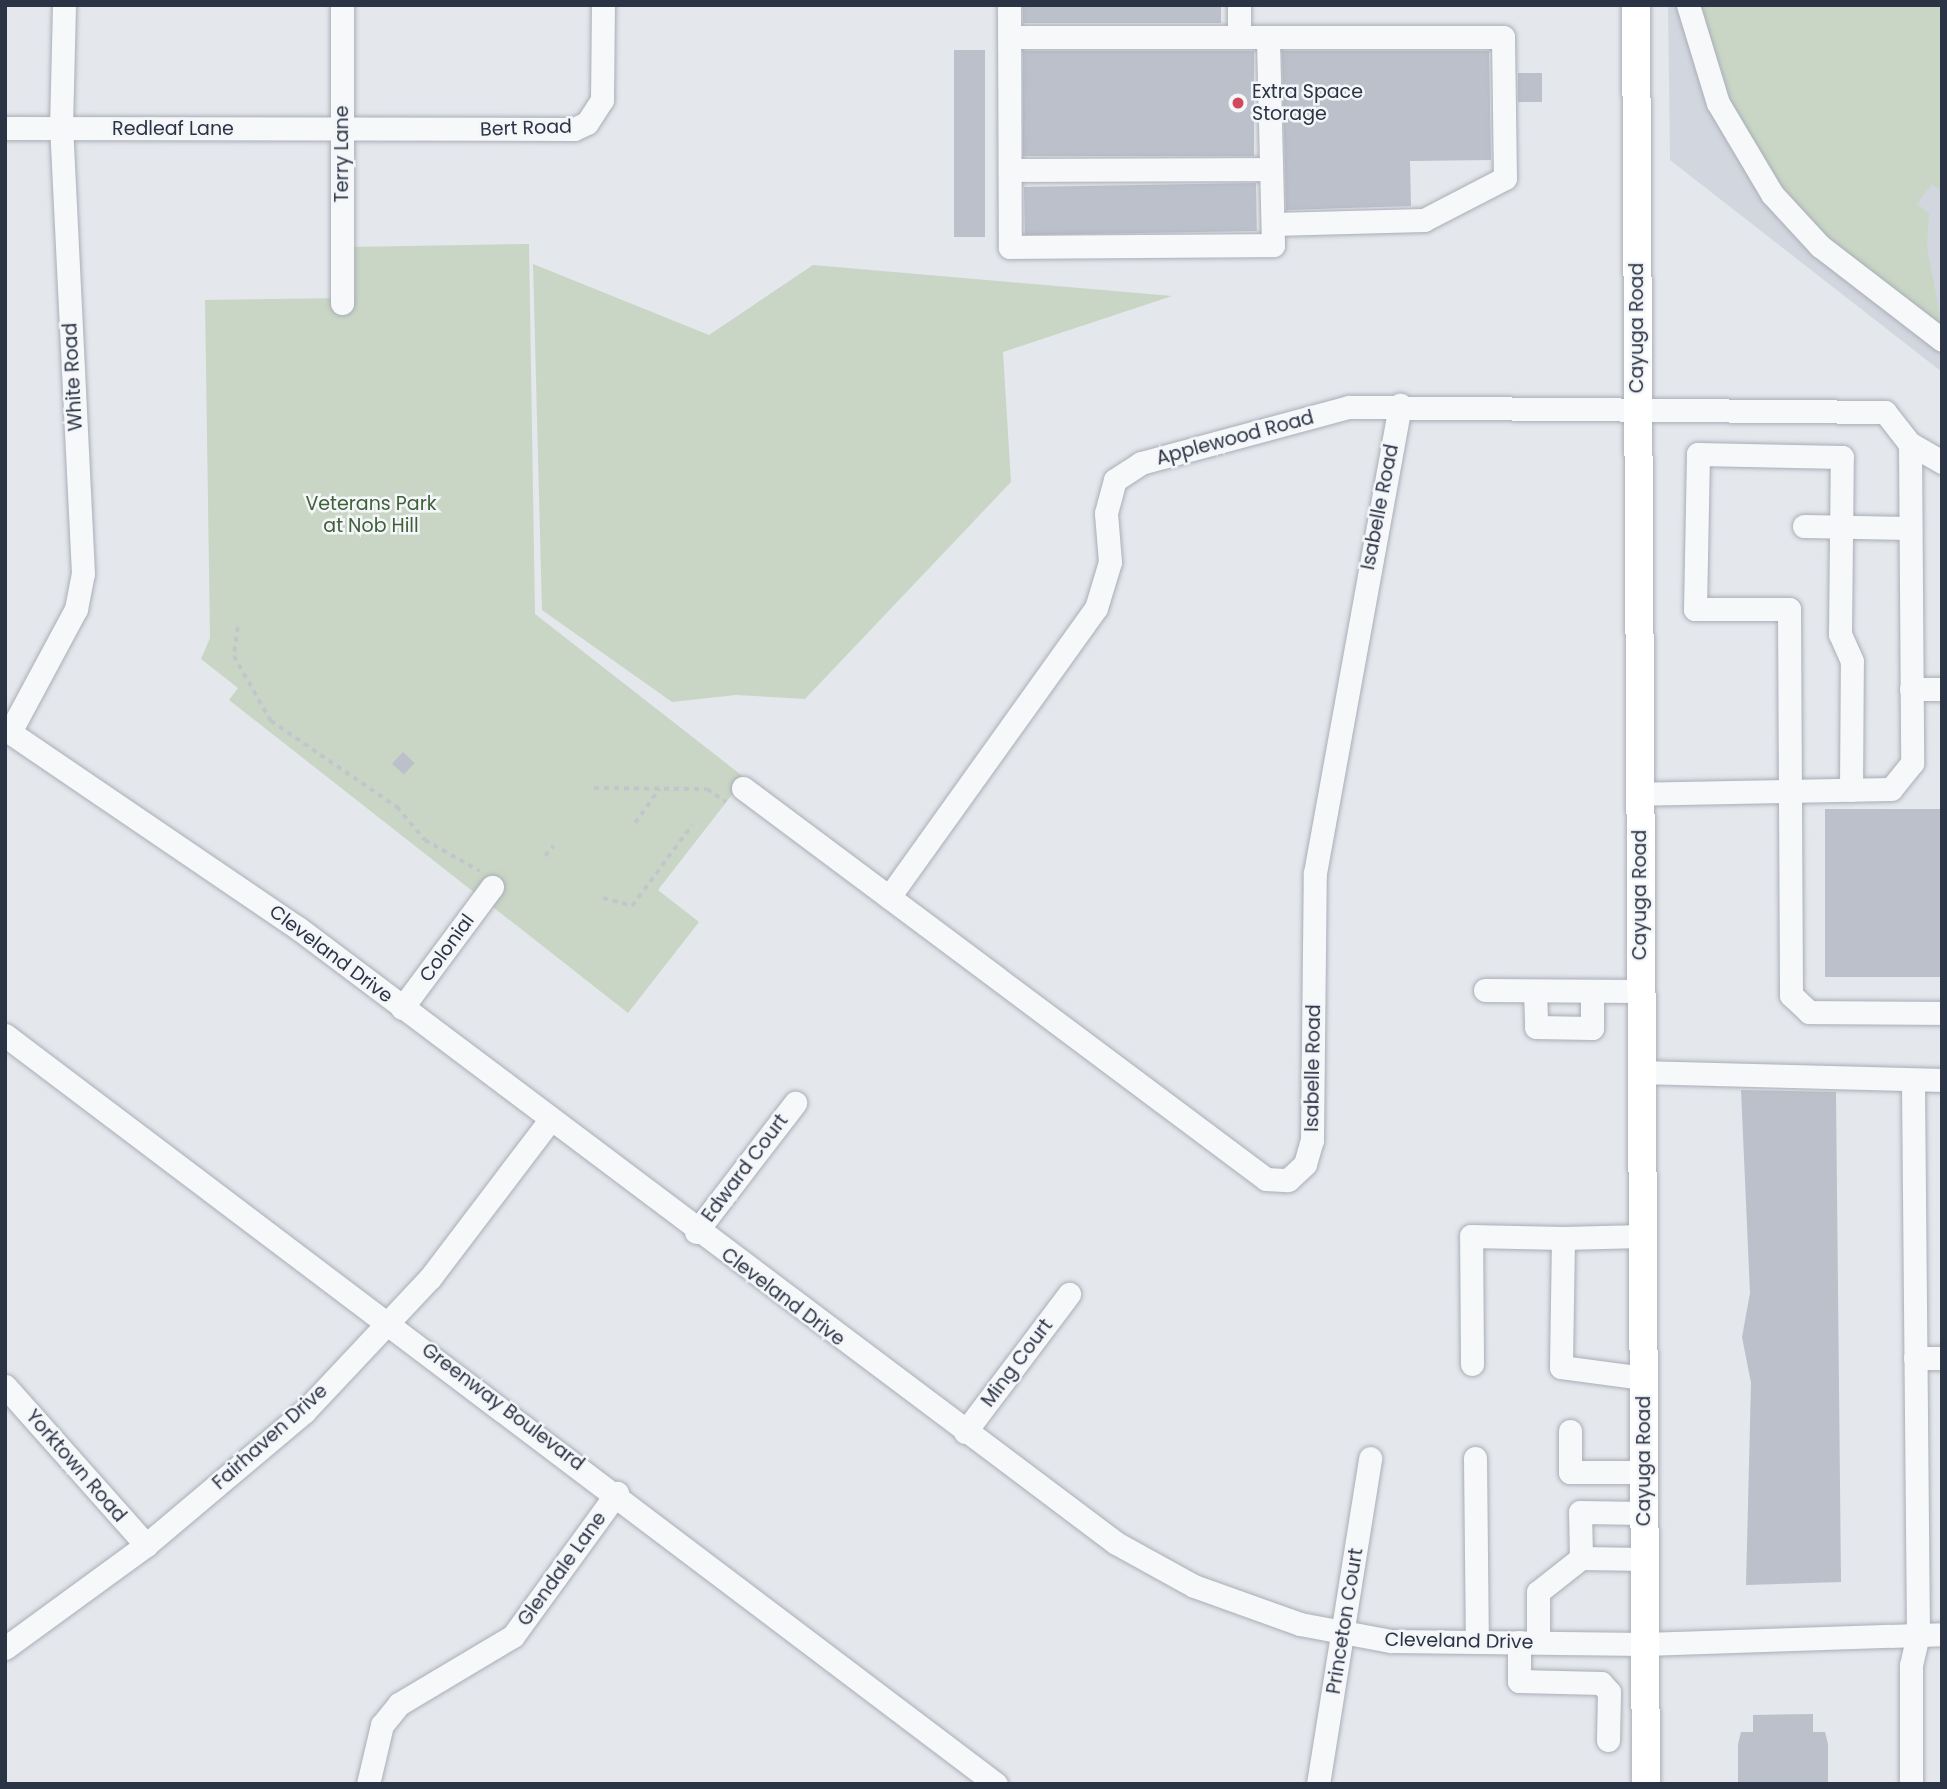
<!DOCTYPE html>
<style>
body{margin:0}
#map{position:relative;width:1947px;height:1789px;overflow:hidden;background:#e4e7ec;font-family:Poppins,sans-serif}
div>[style]{position:absolute}
[style*='--x']{left:calc(var(--x)*1px);top:calc(var(--y)*1px);width:calc(var(--w)*1px);rotate:calc(var(--a)*1deg)}
.built>*{inset:0;background:#d2d6de}
.green>*{inset:0;background:#c9d6c5}
.building>*{inset:0;background:#bbc0ca;transform-origin:0 0}
.path>*{height:3.5px;margin-top:-1.75px;transform-origin:0;background:repeating-linear-gradient(90deg,#c2c5cb 0 5px,transparent 0 10px)}
.roads{filter:drop-shadow(0 0 2px #a9aeb7) drop-shadow(0 0 2px #a9aeb7)}
.minor>*{height:23px;margin:-11.5px;padding:0 11.5px;transform-origin:11.5px;border-radius:11.5px;background:#f7f8fa}
.major>*{height:28px;margin:-14px;padding:0 14px;transform-origin:14px;border-radius:14px;background:#fff}
.dots>*{width:19px;height:19px;translate:-50% -50%;box-sizing:border-box;border:4px solid #f4f6f9;border-radius:50%}
span{translate:-50% -50%;white-space:nowrap;text-align:center;line-height:1.15;-webkit-text-stroke:5px #f4f6f9;paint-order:stroke}
.poi-label{font-size:19px;color:#2b3445}
.left{translate:0 -50%;text-align:left}
.street-label{font-size:19px;color:#2b3445}
.park-label{font-size:19px;color:#3f6138}
.frame{position:absolute;inset:0;border:7px solid #2b3445;pointer-events:none}
</style>
<div id="map">
<div class="built">
<div style="clip-path:polygon(1668px 5px,1942px 5px,1942px 372px,1670px 160px)"></div>
</div>
<div class="green">
<div style="clip-path:polygon(1701px 5px,1942px 5px,1942px 192px,1932px 184px,1917px 204px,1929px 213px,1927px 247px,1942px 326px,1827px 237px,1779px 183px,1736px 114px)"></div>
<div style="clip-path:polygon(529px 244px,535px 614px,745px 778px,658px 890px,699px 922px,628px 1013px,229px 700px,238px 688px,201px 659px,210px 638px,205px 300px,348px 298px,348px 247px)"></div>
<div style="clip-path:polygon(533px 264px,709px 335px,813px 265px,1172px 296px,1003px 352px,1011px 482px,805px 699px,736px 695px,672px 702px,542px 610px)"></div>
</div>
<div class="building">
<div style="left:1023px;top:5px;width:198px;height:18px"></div>
<div style="left:954px;top:50px;width:31px;height:187px"></div>
<div style="left:1023px;top:51px;width:231px;height:105px"></div>
<div style="clip-path:polygon(1282px 51px,1489px 51px,1491px 160px,1410px 161px,1411px 206px,1286px 210px)"></div>
<div style="left:1518px;top:73px;width:24px;height:29px"></div>
<div style="left:1256px;top:183px;width:48px;height:232px;rotate:89deg"></div>
<div style="left:403px;top:752px;width:16px;height:16px;rotate:43deg"></div>
<div style="left:1825px;top:809px;width:117px;height:168px"></div>
<div style="clip-path:polygon(1741px 1090px,1836px 1092px,1841px 1582px,1746px 1585px,1751px 1383px,1742px 1337px,1750px 1293px)"></div>
<div style="clip-path:polygon(1813px 1714px,1813px 1732px,1825px 1732px,1828px 1744px,1828px 1784px,1738px 1784px,1738px 1744px,1741px 1732px,1753px 1732px,1753px 1715px)"></div>
</div>
<div class="path">
<div style="--x:238;--y:627;--w:29;--a:98"></div>
<div style="--x:234;--y:656;--w:75;--a:60.4"></div>
<div style="--x:271;--y:721;--w:153;--a:34.3"></div>
<div style="--x:397;--y:807;--w:43;--a:49.7"></div>
<div style="--x:425;--y:840;--w:63;--a:29.4"></div>
<div style="--x:594;--y:788;--w:113;--a:0.5"></div>
<div style="--x:707;--y:789;--w:23;--a:34"></div>
<div style="--x:635;--y:823;--w:42;--a:-54.8"></div>
<div style="--x:545;--y:856;--w:13;--a:-51"></div>
<div style="--x:603;--y:898;--w:30;--a:15"></div>
<div style="--x:632;--y:906;--w:101;--a:-53.5"></div>
</div>
<div class="roads">
<div class="minor">
<div style="--x:1009;--y:5;--w:242;--a:89.8"></div>
<div style="--x:1010;--y:247;--w:263;--a:-0.4"></div>
<div style="--x:1273;--y:245;--w:208;--a:-91.4"></div>
<div style="--x:1239;--y:5;--w:32;--a:90"></div>
<div style="--x:1688;--y:5;--w:102;--a:73"></div>
<div style="--x:1718;--y:103;--w:106;--a:59.3"></div>
<div style="--x:1772;--y:194;--w:71;--a:47.3"></div>
<div style="--x:1820;--y:246;--w:154;--a:37.6"></div>
<div style="--x:1009;--y:37;--w:494;--a:0"></div>
<div style="--x:1503;--y:37;--w:141;--a:89.2"></div>
<div style="--x:1505;--y:178;--w:91;--a:152.6"></div>
<div style="--x:1424;--y:220;--w:151;--a:178.5"></div>
<div style="--x:5;--y:128;--w:569;--a:0.1"></div>
<div style="--x:574;--y:129;--w:14;--a:-25"></div>
<div style="--x:587;--y:123;--w:27;--a:-57"></div>
<div style="--x:602;--y:100;--w:95;--a:-89.4"></div>
<div style="--x:1010;--y:170;--w:261;--a:-0.2"></div>
<div style="--x:342;--y:303;--w:298;--a:-90"></div>
<div style="--x:1909;--y:443;--w:38;--a:30"></div>
<div style="--x:1804;--y:526;--w:106;--a:1.1"></div>
<div style="--x:1911;--y:689;--w:31;--a:0"></div>
<div style="--x:5;--y:729;--w:354;--a:34.2"></div>
<div style="--x:298;--y:928;--w:1023;--a:36.94"></div>
<div style="--x:1116;--y:1543;--w:89;--a:28.9"></div>
<div style="--x:1194;--y:1586;--w:113;--a:19.7"></div>
<div style="--x:1300;--y:1624;--w:93;--a:10.6"></div>
<div style="--x:1391;--y:1641;--w:254;--a:0.7"></div>
<div style="--x:1645;--y:1644;--w:297;--a:-1.9"></div>
<div style="--x:10;--y:732;--w:140;--a:-61.8"></div>
<div style="--x:76;--y:609;--w:36;--a:-79"></div>
<div style="--x:83;--y:574;--w:447;--a:-92.8"></div>
<div style="--x:61;--y:128;--w:123;--a:-88.6"></div>
<div style="--x:743;--y:788;--w:653;--a:36.78"></div>
<div style="--x:1266;--y:1179;--w:22;--a:3"></div>
<div style="--x:1288;--y:1180;--w:23;--a:-43"></div>
<div style="--x:1305;--y:1164;--w:25;--a:-74"></div>
<div style="--x:1312;--y:1140;--w:267;--a:-89.4"></div>
<div style="--x:1315;--y:873;--w:476;--a:-79.7"></div>
<div style="--x:1851;--y:790;--w:129;--a:-89.6"></div>
<div style="--x:1852;--y:661;--w:30;--a:-114"></div>
<div style="--x:1840;--y:634;--w:177;--a:-89.4"></div>
<div style="--x:1842;--y:457;--w:144;--a:-178.8"></div>
<div style="--x:1698;--y:454;--w:155;--a:91.1"></div>
<div style="--x:1695;--y:609;--w:94;--a:0"></div>
<div style="--x:1789;--y:609;--w:386;--a:89.7"></div>
<div style="--x:1791;--y:995;--w:25;--a:43"></div>
<div style="--x:1809;--y:1012;--w:133;--a:0.4"></div>
<div style="--x:889;--y:897;--w:355;--a:-54.4"></div>
<div style="--x:1096;--y:608;--w:48;--a:-73.1"></div>
<div style="--x:1110;--y:562;--w:49;--a:-94.7"></div>
<div style="--x:1106;--y:513;--w:34;--a:-75"></div>
<div style="--x:1115;--y:480;--w:31;--a:-33"></div>
<div style="--x:1141;--y:463;--w:215;--a:-15.1"></div>
<div style="--x:1349;--y:407;--w:536;--a:0.53"></div>
<div style="--x:1885;--y:412;--w:41;--a:52"></div>
<div style="--x:1910;--y:444;--w:319;--a:89.6"></div>
<div style="--x:1912;--y:763;--w:33;--a:129"></div>
<div style="--x:1891;--y:789;--w:252;--a:178.9"></div>
<div style="--x:1485;--y:990;--w:156;--a:0.4"></div>
<div style="--x:1535;--y:991;--w:36;--a:88"></div>
<div style="--x:1536;--y:1027;--w:56;--a:1"></div>
<div style="--x:1592;--y:1028;--w:37;--a:-90"></div>
<div style="--x:402;--y:1008;--w:151;--a:-53.4"></div>
<div style="--x:5;--y:1035;--w:1242;--a:37.08"></div>
<div style="--x:1641;--y:1072;--w:301;--a:1.5"></div>
<div style="--x:696;--y:1232;--w:163;--a:-52.5"></div>
<div style="--x:1642;--y:1236;--w:79;--a:178.5"></div>
<div style="--x:1563;--y:1238;--w:129;--a:90.9"></div>
<div style="--x:1561;--y:1367;--w:83;--a:7.6"></div>
<div style="--x:1915;--y:1358;--w:27;--a:0"></div>
<div style="--x:1472;--y:1364;--w:128;--a:-90.4"></div>
<div style="--x:1471;--y:1236;--w:92;--a:1.2"></div>
<div style="--x:5;--y:1386;--w:213;--a:48.4"></div>
<div style="--x:1570;--y:1431;--w:41;--a:90"></div>
<div style="--x:1570;--y:1472;--w:74;--a:0"></div>
<div style="--x:965;--y:1432;--w:173;--a:-53"></div>
<div style="--x:1475;--y:1458;--w:183;--a:89.4"></div>
<div style="--x:1581;--y:1558;--w:64;--a:0.9"></div>
<div style="--x:1519;--y:1642;--w:39;--a:90"></div>
<div style="--x:1519;--y:1681;--w:82;--a:1.4"></div>
<div style="--x:1601;--y:1683;--w:12;--a:48"></div>
<div style="--x:1609;--y:1692;--w:48;--a:91.2"></div>
<div style="--x:1538;--y:1642;--w:50;--a:-90"></div>
<div style="--x:1538;--y:1592;--w:55;--a:-38.3"></div>
<div style="--x:1581;--y:1558;--w:46;--a:-91.2"></div>
<div style="--x:1580;--y:1512;--w:64;--a:0.9"></div>
<div style="--x:5;--y:1648;--w:175;--a:-36.1"></div>
<div style="--x:146;--y:1545;--w:207;--a:-40.1"></div>
<div style="--x:304;--y:1412;--w:184;--a:-46.8"></div>
<div style="--x:430;--y:1278;--w:197;--a:-52.8"></div>
<div style="--x:368;--y:1784;--w:61;--a:-76.7"></div>
<div style="--x:382;--y:1725;--w:27;--a:-51"></div>
<div style="--x:399;--y:1704;--w:133;--a:-30.8"></div>
<div style="--x:513;--y:1636;--w:177;--a:-54"></div>
<div style="--x:1318;--y:1784;--w:330;--a:-80.9"></div>
<div style="--x:1911;--y:1784;--w:119;--a:-90"></div>
<div style="--x:1911;--y:1665;--w:31;--a:-77"></div>
<div style="--x:1918;--y:1635;--w:555;--a:-90.52"></div>
</div>
<div class="major">
<div style="--x:1636;--y:5;--w:1779;--a:89.68"></div>
</div>
</div>
<div class="dots">
<div style="left:1238px;top:103px;background:#d1495b"></div>
</div>
<div class="poi-label">
<span class="left" style="left:1252px;top:103px">Extra Space<br>Storage</span>
</div>
<div class="street-label">
<span style="left:526px;top:128px;rotate:-2deg">Bert Road</span>
<span style="left:173px;top:129px">Redleaf Lane</span>
<span style="left:342px;top:154px;rotate:-90deg">Terry Lane</span>
<span style="left:1637px;top:328px;rotate:-90deg">Cayuga Road</span>
<span style="left:73px;top:377px;rotate:-93deg">White Road</span>
<span style="left:1235px;top:438px;rotate:-15deg">Applewood Road</span>
<span style="left:1380px;top:507px;rotate:-79deg">Isabelle Road</span>
<span style="left:1640px;top:895px;rotate:-90deg">Cayuga Road</span>
<span style="left:447px;top:948px;rotate:-54deg">Colonial</span>
<span style="left:331px;top:954px;rotate:37deg">Cleveland Drive</span>
<span style="left:1313px;top:1068px;rotate:-89deg">Isabelle Road</span>
<span style="left:745px;top:1168px;rotate:-53deg">Edward Court</span>
<span style="left:783px;top:1297px;rotate:37deg">Cleveland Drive</span>
<span style="left:1017px;top:1363px;rotate:-53deg">Ming Court</span>
<span style="left:503px;top:1407px;rotate:37deg">Greenway Boulevard</span>
<span style="left:270px;top:1437px;rotate:-42deg">Fairhaven Drive</span>
<span style="left:1644px;top:1461px;rotate:-90deg">Cayuga Road</span>
<span style="left:76px;top:1466px;rotate:49deg">Yorktown Road</span>
<span style="left:562px;top:1569px;rotate:-54deg">Glendale Lane</span>
<span style="left:1345px;top:1621px;rotate:-81deg">Princeton Court</span>
<span style="left:1459px;top:1641px;rotate:1deg">Cleveland Drive</span>
</div>
<div class="park-label">
<span style="left:371px;top:515px">Veterans Park<br>at Nob Hill</span>
</div>
<div class="frame"></div>
</div>
